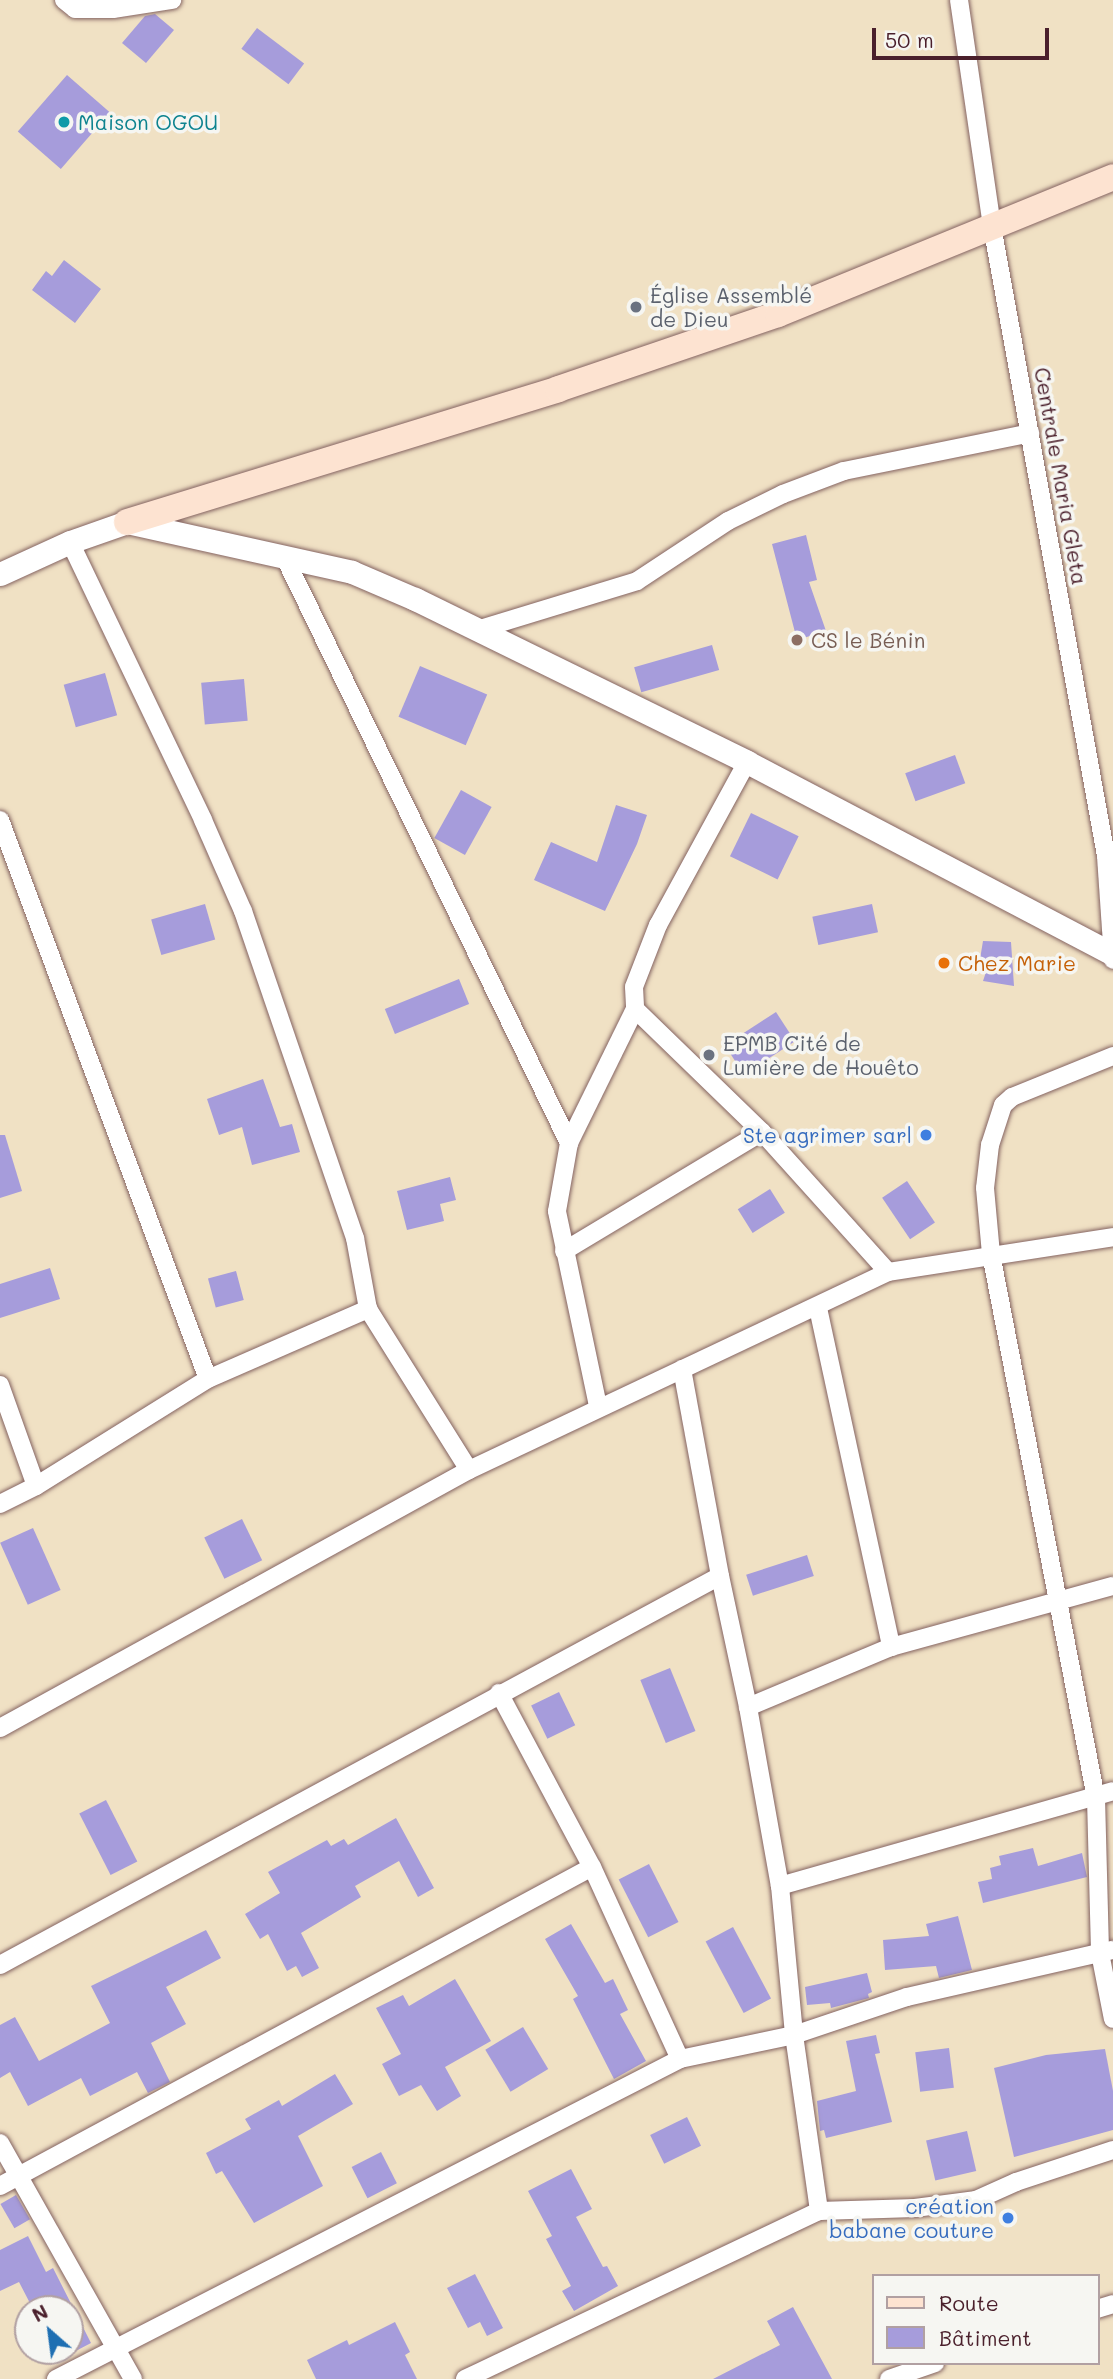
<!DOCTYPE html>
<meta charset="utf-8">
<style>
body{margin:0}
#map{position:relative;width:1113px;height:2379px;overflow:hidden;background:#f0e1c4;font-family:Mali,sans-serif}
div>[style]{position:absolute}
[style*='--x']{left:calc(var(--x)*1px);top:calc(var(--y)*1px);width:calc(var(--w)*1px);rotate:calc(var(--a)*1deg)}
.building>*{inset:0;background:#a69cdb;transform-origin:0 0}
.roads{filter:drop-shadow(0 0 2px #846361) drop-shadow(0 0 2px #846361)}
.minor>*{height:18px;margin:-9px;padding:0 9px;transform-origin:9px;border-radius:9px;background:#fff}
.tertiary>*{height:23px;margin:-11.5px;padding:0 11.5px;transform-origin:11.5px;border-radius:11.5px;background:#fff}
.secondary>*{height:26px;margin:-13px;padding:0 13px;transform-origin:13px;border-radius:13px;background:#fde3d1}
.dots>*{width:19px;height:19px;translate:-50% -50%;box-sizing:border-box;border:4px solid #f6f6f2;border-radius:50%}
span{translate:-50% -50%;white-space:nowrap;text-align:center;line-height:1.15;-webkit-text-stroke:7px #f6f6f2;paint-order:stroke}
.culture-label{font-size:21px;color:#0d838f}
.left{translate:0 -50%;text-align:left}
.worship-label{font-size:21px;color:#5b616d}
.street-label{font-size:21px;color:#4a1f2b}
.education-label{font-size:21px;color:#785e54}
.food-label{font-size:21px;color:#c56008}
.shop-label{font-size:21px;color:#366cbe}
.right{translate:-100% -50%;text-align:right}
.legend{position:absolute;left:872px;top:2274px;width:228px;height:91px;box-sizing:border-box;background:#f6f6f2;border:2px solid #b1a0a2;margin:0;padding:9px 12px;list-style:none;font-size:21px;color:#4a1f2b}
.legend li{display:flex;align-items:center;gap:14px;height:35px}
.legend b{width:35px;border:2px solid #b1a0a2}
.north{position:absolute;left:14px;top:2295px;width:70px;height:70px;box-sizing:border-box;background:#f6f6f2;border:2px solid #b1a0a2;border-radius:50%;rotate:332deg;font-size:19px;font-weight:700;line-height:28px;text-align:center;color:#4a1f2b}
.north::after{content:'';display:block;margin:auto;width:24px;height:32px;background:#1f6fb2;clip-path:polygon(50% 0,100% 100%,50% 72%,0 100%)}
.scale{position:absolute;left:872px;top:28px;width:177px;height:32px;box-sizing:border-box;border:4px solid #4a1f2b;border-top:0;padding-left:9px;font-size:21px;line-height:24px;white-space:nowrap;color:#4a1f2b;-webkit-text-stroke:5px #f6f6f2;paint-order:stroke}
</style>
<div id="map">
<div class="building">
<div style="clip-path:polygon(155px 14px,174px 30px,146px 63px,122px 43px,145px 16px)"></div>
<div style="left:257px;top:28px;width:59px;height:26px;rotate:37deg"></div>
<div style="left:67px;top:75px;width:57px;height:75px;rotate:41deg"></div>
<div style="clip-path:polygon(64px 260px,101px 289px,75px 323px,32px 290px,46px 271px,52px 276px)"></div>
<div style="clip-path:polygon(806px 535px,817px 580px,809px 582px,826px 631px,797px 640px,772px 544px)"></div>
<div style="left:712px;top:645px;width:26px;height:81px;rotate:74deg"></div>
<div style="left:420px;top:666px;width:73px;height:55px;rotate:23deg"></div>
<div style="left:105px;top:673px;width:44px;height:43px;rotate:74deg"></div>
<div style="left:244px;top:679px;width:42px;height:43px;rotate:85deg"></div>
<div style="left:955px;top:755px;width:30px;height:53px;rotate:70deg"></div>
<div style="left:461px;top:790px;width:35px;height:55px;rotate:29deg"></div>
<div style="clip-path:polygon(616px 805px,647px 815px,637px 844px,605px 911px,534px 880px,551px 842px,597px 862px)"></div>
<div style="left:751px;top:813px;width:53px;height:48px;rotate:26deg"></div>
<div style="left:205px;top:904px;width:37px;height:56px;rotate:74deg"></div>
<div style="left:872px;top:904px;width:29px;height:61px;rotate:78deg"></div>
<div style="clip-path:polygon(983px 941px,1011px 942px,1014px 986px,983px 981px,988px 966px,980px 959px)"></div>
<div style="left:459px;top:979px;width:27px;height:80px;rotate:68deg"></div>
<div style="left:776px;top:1012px;width:35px;height:61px;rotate:57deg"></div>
<div style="clip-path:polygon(263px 1079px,280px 1127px,292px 1124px,300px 1152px,252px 1165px,242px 1127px,219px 1135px,207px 1099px)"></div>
<div style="clip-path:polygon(0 1135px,5px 1135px,22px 1191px,0 1198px)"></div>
<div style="clip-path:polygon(450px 1177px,456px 1200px,440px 1204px,444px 1221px,407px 1230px,397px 1191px)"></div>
<div style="left:907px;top:1181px;width:50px;height:30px;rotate:56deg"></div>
<div style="left:770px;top:1189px;width:28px;height:38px;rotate:58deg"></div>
<div style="clip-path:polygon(50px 1268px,60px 1299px,0 1318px,0 1284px)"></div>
<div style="left:236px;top:1271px;width:30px;height:29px;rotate:75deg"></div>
<div style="left:242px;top:1519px;width:46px;height:42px;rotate:64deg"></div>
<div style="left:33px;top:1528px;width:68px;height:36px;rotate:66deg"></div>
<div style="left:807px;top:1555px;width:22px;height:64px;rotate:72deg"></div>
<div style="left:670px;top:1668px;width:68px;height:32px;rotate:68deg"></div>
<div style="left:559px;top:1692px;width:37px;height:31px;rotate:64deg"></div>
<div style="left:106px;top:1800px;width:69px;height:30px;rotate:63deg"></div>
<div style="clip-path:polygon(396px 1818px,434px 1888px,418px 1897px,399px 1861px,355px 1886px,361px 1897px,301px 1933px,319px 1968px,302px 1977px,296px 1966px,287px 1971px,268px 1934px,260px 1939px,245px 1914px,280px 1893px,268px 1872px,327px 1840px,331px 1846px,344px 1839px,348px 1845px)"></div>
<div style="clip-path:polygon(1033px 1848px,1038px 1866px,1082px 1853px,1087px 1877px,983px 1903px,978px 1882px,992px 1879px,990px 1868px,1001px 1865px,999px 1856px)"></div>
<div style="left:649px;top:1864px;width:65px;height:34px;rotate:63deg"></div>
<div style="clip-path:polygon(958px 1916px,972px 1970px,939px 1978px,936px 1966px,885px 1970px,883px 1940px,929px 1936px,926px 1924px)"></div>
<div style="clip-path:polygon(571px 1924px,605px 1983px,613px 1979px,628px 2010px,620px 2014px,646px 2061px,614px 2079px,573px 1999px,578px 1996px,545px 1939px)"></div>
<div style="left:733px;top:1927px;width:81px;height:31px;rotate:62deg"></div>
<div style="clip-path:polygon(206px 1930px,221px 1958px,166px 1987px,186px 2024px,151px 2043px,170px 2082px,148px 2093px,137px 2072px,90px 2096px,81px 2078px,28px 2106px,10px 2072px,0 2078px,0 2025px,15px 2017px,39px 2061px,110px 2023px,91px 1986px)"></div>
<div style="clip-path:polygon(867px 1973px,872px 1992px,868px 1994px,869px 1998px,831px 2008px,830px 2003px,807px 2005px,805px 1987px)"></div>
<div style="clip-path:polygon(455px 1979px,491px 2041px,445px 2067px,461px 2096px,437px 2111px,421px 2085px,399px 2096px,382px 2064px,401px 2054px,376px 2008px,403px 1995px,409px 2006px)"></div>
<div style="left:523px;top:2027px;width:49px;height:44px;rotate:59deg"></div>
<div style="clip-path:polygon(876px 2035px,880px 2053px,875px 2054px,892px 2122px,826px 2138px,824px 2130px,820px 2131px,817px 2101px,856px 2091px,846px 2041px)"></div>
<div style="left:949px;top:2048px;width:40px;height:34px;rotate:83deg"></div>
<div style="clip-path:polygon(1105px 2049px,1113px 2091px,1113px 2130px,1014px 2157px,994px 2068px,1046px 2055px)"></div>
<div style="clip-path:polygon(335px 2074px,353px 2104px,298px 2136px,323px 2186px,254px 2223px,222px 2171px,216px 2174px,206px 2153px,251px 2129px,245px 2119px,279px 2100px,282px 2106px)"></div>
<div style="left:687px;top:2117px;width:32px;height:41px;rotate:64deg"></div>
<div style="left:967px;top:2131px;width:41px;height:42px;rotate:77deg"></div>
<div style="left:381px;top:2152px;width:35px;height:33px;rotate:63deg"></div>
<div style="clip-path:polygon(571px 2169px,592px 2209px,576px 2217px,603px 2267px,607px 2266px,618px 2286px,574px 2311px,562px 2291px,571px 2286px,546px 2239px,552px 2236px,528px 2191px)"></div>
<div style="left:16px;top:2195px;width:28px;height:18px;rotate:60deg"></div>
<div style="clip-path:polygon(28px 2236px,46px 2272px,53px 2268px,91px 2343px,70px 2354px,70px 2309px,33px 2309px,19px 2282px,0 2291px,0 2250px)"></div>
<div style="clip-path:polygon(475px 2274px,503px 2328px,487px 2336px,480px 2322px,468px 2328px,447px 2288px)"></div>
<div style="clip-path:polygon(793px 2307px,832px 2379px,713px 2379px,780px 2345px,767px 2321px)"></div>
<div style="clip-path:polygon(395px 2322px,410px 2352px,405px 2355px,417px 2379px,316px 2379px,307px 2360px,347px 2340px,349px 2345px)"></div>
</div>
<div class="roads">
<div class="minor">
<div style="--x:64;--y:0;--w:14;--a:39"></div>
<div style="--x:75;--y:9;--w:38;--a:0"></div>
<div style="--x:113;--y:9;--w:60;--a:-8.7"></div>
<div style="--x:959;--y:0;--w:228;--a:81.7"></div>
<div style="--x:992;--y:226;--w:640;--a:79.74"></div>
<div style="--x:1106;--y:856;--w:104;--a:86.1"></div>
<div style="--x:70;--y:542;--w:308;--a:64.4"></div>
<div style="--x:203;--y:820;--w:99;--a:66.3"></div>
<div style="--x:243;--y:911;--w:346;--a:71.1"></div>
<div style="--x:355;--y:1238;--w:72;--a:79.6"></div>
<div style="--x:368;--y:1309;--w:190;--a:57.9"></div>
<div style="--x:284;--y:556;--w:653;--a:64.1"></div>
<div style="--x:477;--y:630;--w:167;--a:-17"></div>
<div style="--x:637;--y:581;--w:109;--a:-33.4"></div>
<div style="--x:728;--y:521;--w:61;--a:-26.1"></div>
<div style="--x:783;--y:494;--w:65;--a:-20.7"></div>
<div style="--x:844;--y:471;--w:190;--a:-11.5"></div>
<div style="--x:747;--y:762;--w:186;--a:118.6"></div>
<div style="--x:658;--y:925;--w:66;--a:111.2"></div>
<div style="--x:634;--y:987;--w:22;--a:87"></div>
<div style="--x:635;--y:1009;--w:177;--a:44.1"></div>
<div style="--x:762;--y:1132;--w:188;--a:48"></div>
<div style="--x:0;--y:820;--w:596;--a:69.59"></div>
<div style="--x:1113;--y:1056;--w:109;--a:157.9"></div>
<div style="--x:1012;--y:1097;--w:12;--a:138"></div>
<div style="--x:1003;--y:1105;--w:42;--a:108"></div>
<div style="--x:990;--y:1145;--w:43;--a:96.6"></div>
<div style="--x:985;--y:1188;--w:66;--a:84.8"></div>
<div style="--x:991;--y:1254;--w:554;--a:79.08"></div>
<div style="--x:1096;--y:1798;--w:155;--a:88.5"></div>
<div style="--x:1100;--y:1953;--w:67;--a:78.9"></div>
<div style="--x:564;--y:1251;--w:231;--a:-31"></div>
<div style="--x:818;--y:1308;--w:347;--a:77.8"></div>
<div style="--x:682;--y:1369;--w:210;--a:79.6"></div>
<div style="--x:0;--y:1385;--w:107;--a:70.4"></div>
<div style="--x:598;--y:1406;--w:199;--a:-101.9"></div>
<div style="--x:557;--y:1211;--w:69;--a:-80"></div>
<div style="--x:569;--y:1143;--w:149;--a:-63.8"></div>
<div style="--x:0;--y:1504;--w:40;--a:-26.6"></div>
<div style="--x:36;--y:1486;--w:203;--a:-31.9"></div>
<div style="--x:208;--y:1379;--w:175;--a:-23.6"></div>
<div style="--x:499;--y:1693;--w:197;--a:61.9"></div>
<div style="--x:592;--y:1867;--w:211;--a:65.4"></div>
<div style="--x:748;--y:1707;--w:155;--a:-22.8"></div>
<div style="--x:891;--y:1647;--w:230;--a:-15.4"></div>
<div style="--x:0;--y:1728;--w:535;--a:-28.82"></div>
<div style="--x:469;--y:1470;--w:463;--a:-25.3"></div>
<div style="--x:888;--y:1272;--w:228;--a:-8.8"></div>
<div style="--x:780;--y:1886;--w:346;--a:-15.9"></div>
<div style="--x:0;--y:1965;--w:818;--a:-28.38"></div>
<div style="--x:720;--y:1576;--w:134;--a:77.9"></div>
<div style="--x:748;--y:1707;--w:182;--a:79.9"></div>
<div style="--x:780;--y:1886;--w:150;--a:84.6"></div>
<div style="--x:794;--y:2035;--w:178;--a:81.9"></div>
<div style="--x:0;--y:2143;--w:271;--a:60.6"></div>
<div style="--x:0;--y:2186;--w:672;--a:-28.32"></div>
<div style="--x:1097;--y:2309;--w:17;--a:-17"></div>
<div style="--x:56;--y:2379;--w:701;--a:-27.15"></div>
<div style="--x:680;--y:2059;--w:116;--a:-11.9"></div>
<div style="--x:794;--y:2035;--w:119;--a:-18.6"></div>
<div style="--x:907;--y:1997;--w:211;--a:-12.9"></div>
<div style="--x:465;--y:2379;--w:392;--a:-25.4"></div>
<div style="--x:819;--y:2211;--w:96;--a:-1.8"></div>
<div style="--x:915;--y:2208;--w:62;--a:-7.5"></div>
<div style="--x:976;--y:2200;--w:44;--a:-24.2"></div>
<div style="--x:1016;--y:2182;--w:102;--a:-18.3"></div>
<div style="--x:889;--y:2379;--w:49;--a:-19.2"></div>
</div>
<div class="tertiary">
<div style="--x:0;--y:574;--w:77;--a:-24.6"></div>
<div style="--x:70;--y:542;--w:60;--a:-19.3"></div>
<div style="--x:127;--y:522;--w:230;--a:12.5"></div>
<div style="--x:352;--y:572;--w:69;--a:23.2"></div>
<div style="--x:415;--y:599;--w:370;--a:26.1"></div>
<div style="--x:747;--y:762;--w:413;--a:27.7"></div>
</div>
<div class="secondary">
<div style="--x:127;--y:522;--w:451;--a:-17.1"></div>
<div style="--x:558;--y:389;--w:232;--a:-18.8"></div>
<div style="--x:778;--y:314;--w:362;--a:-22.2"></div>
</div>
</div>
<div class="dots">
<div style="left:64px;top:122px;background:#0f9aa8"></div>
<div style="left:636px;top:307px;background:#6b7280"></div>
<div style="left:797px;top:640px;background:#8d6e63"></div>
<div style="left:944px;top:963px;background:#e8710a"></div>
<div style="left:709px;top:1055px;background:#6b7280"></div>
<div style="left:926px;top:1135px;background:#3f7fe0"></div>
<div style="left:1008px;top:2218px;background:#3f7fe0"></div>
</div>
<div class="culture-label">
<span class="left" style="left:78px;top:122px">Maison OGOU</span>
</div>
<div class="worship-label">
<span class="left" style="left:650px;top:307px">Église Assemblé<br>de Dieu</span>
<span class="left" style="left:723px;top:1055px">EPMB Cité de<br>Lumière de Houêto</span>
</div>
<div class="street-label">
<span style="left:1061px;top:476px;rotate:80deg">Centrale Maria Gleta</span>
</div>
<div class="education-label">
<span class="left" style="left:811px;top:640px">CS le Bénin</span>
</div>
<div class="food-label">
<span class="left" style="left:958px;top:963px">Chez Marie</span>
</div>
<div class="shop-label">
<span class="right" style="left:912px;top:1135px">Ste agrimer sarl</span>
<span class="right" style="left:994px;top:2218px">création<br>babane couture</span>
</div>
<ul class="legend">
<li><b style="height:9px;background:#fde3d1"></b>Route</li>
<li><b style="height:19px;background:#a69cdb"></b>Bâtiment</li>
</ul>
<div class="north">N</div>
<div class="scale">50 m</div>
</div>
